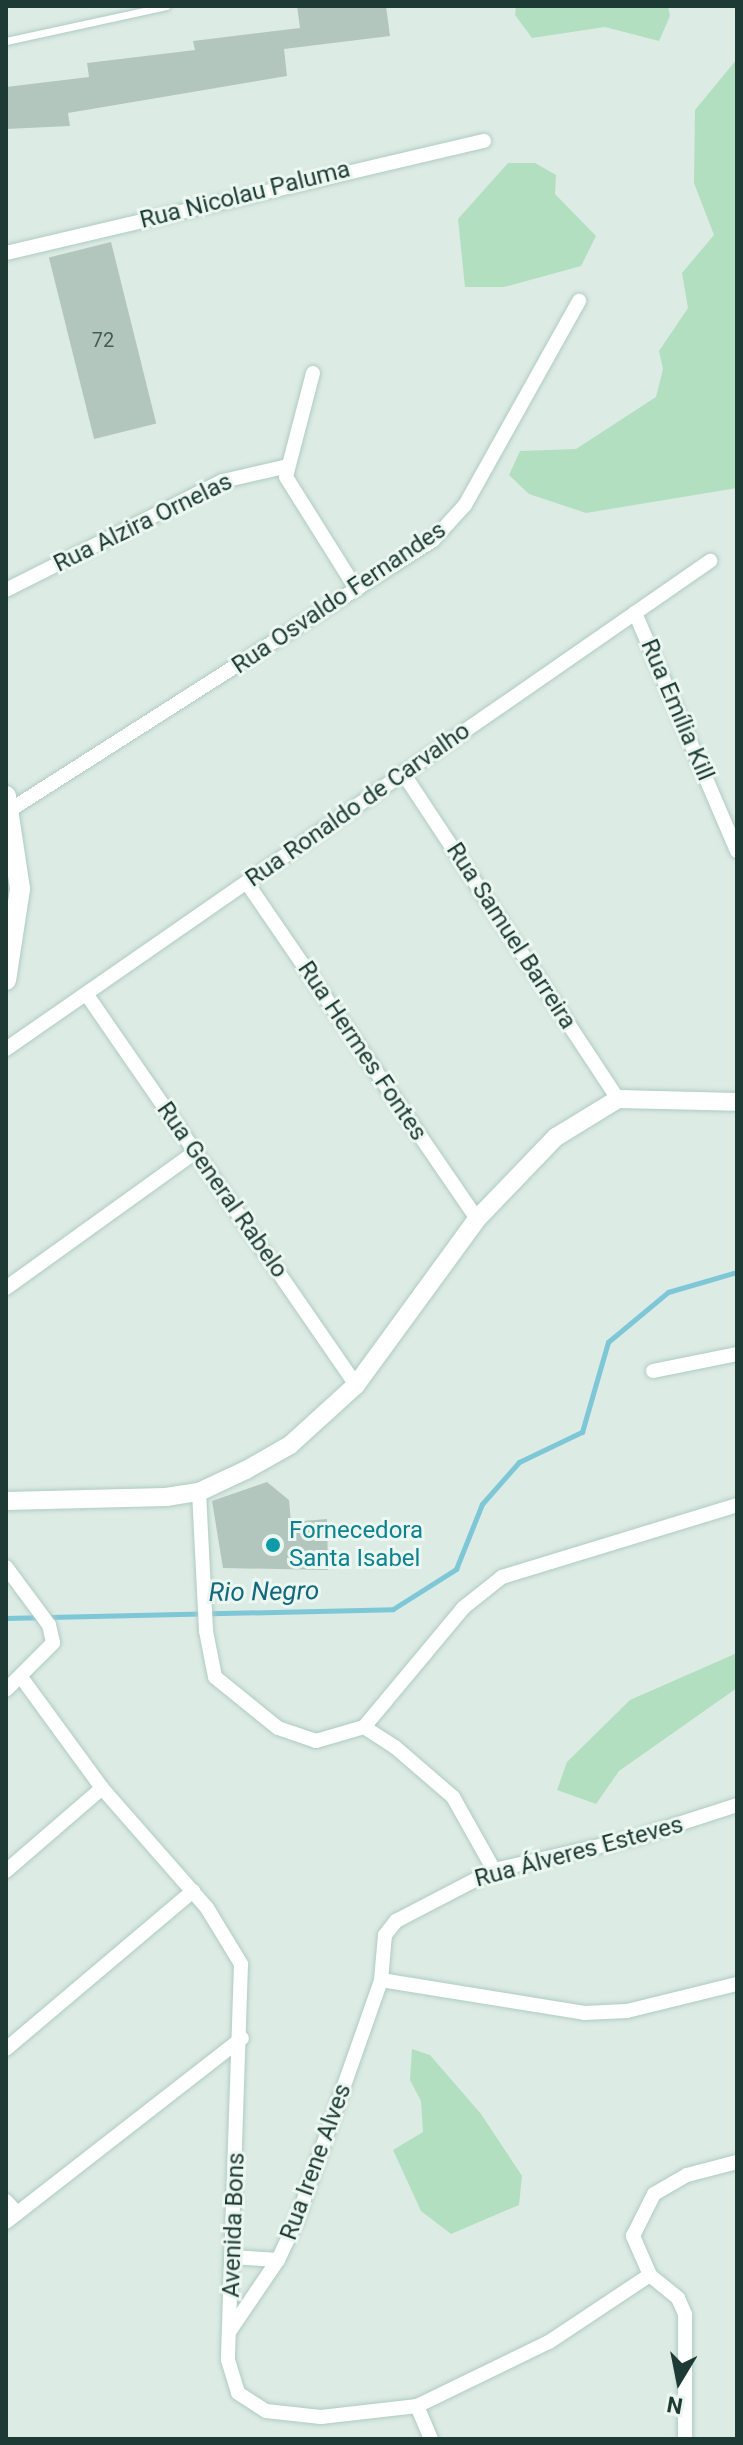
<!DOCTYPE html>
<meta charset="utf-8">
<style>
body{margin:0}
#map{position:relative;width:743px;height:2445px;overflow:hidden;background:#ddebe5;font-family:Roboto,sans-serif}
div>[style]{position:absolute}
[style*='--x']{left:calc(var(--x)*1px);top:calc(var(--y)*1px);width:calc(var(--w)*1px);rotate:calc(var(--a)*1deg)}
.green>*{inset:0;background:#b2dfbf}
.stream>*{height:5px;margin:-2.5px;padding:0 2.5px;transform-origin:2.5px;border-radius:2.5px;background:#7dc7d7}
.building>*{inset:0;background:#b2c6be;transform-origin:0 0}
.roads{filter:drop-shadow(0 0 2px #afccc2) drop-shadow(0 0 2px #afccc2)}
.service>*{height:7px;margin:-3.5px;padding:0 3.5px;transform-origin:3.5px;border-radius:3.5px;background:#fff}
.minor>*{height:14px;margin:-7px;padding:0 7px;transform-origin:7px;border-radius:7px;background:#fff}
.tertiary>*{height:18px;margin:-9px;padding:0 9px;transform-origin:9px;border-radius:9px;background:#fff}
.secondary>*{height:20px;margin:-10px;padding:0 10px;transform-origin:10px;border-radius:10px;background:#fff}
.dots>*{width:22px;height:22px;translate:-50% -50%;box-sizing:border-box;border:4px solid #edf7f2;border-radius:50%}
span{translate:-50% -50%;white-space:nowrap;text-align:center;line-height:1.15;-webkit-text-stroke:6px #edf7f2;paint-order:stroke}
.number-label{font-size:20px;color:#425e56}
.number-label span{-webkit-text-stroke-width:0}
.street-label{font-size:24px;color:#1d3b34}
.culture-label{font-size:24px;color:#0d838f}
.left{translate:0 -50%;text-align:left}
.water-label{font-size:26px;color:#12687d;font-style:italic}
.frame{position:absolute;inset:0;border:8px solid #1d3b34;pointer-events:none}
.north{position:absolute;left:639px;top:2341px;width:80px;height:80px;-webkit-text-stroke:6px #edf7f2;paint-order:stroke;rotate:190deg;font-size:22px;font-weight:700;line-height:32px;text-align:center;color:#1d3b34}
.north::after{content:'';display:block;margin:auto;width:28px;height:36px;background:#1d3b34;clip-path:polygon(50% 0,100% 100%,50% 72%,0 100%)}
</style>
<div id="map">
<div class="green">
<div style="clip-path:polygon(516px 6px,668px 6px,670px 16px,659px 41px,605px 27px,532px 38px,515px 15px)"></div>
<div style="clip-path:polygon(737px 59px,737px 488px,586px 513px,529px 494px,509px 475px,520px 451px,576px 449px,656px 397px,663px 369px,659px 351px,688px 308px,682px 273px,714px 235px,694px 183px,695px 110px)"></div>
<div style="clip-path:polygon(508px 163px,535px 163px,556px 175px,555px 194px,596px 236px,581px 266px,504px 287px,465px 287px,458px 219px)"></div>
<div style="clip-path:polygon(737px 1653px,737px 1688px,619px 1771px,596px 1804px,557px 1790px,567px 1762px,630px 1700px)"></div>
<div style="clip-path:polygon(412px 2049px,430px 2055px,481px 2114px,522px 2176px,519px 2205px,451px 2234px,421px 2211px,393px 2150px,423px 2132px,421px 2101px,410px 2080px)"></div>
</div>
<div class="stream">
<div style="--x:6;--y:1618;--w:387;--a:-1.3"></div>
<div style="--x:393;--y:1609;--w:75;--a:-32.4"></div>
<div style="--x:456;--y:1569;--w:70;--a:-68.2"></div>
<div style="--x:482;--y:1504;--w:56;--a:-48.6"></div>
<div style="--x:519;--y:1462;--w:70;--a:-25.5"></div>
<div style="--x:582;--y:1432;--w:94;--a:-73.9"></div>
<div style="--x:608;--y:1342;--w:78;--a:-39.8"></div>
<div style="--x:668;--y:1292;--w:72;--a:-16.2"></div>
</div>
<div class="building">
<div style="clip-path:polygon(297px 6px,386px 6px,390px 36px,284px 49px,287px 76px,68px 113px,70px 126px,6px 129px,6px 87px,89px 77px,87px 63px,195px 50px,193px 41px,300px 28px)"></div>
<div style="left:111px;top:242px;width:187px;height:64px;rotate:76deg"></div>
<div style="clip-path:polygon(267px 1482px,289px 1500px,291px 1522px,327px 1519px,328px 1570px,223px 1568px,212px 1501px)"></div>
</div>
<div class="roads">
<div class="service">
<div style="--x:6;--y:41;--w:164;--a:-12.3"></div>
</div>
<div class="minor">
<div style="--x:6;--y:253;--w:491;--a:-13.2"></div>
<div style="--x:313;--y:373;--w:107;--a:104.6"></div>
<div style="--x:286;--y:477;--w:133;--a:57.9"></div>
<div style="--x:6;--y:590;--w:243;--a:-26.7"></div>
<div style="--x:223;--y:481;--w:63;--a:-12.9"></div>
<div style="--x:635;--y:613;--w:259;--a:66.8"></div>
<div style="--x:403;--y:773;--w:391;--a:56.6"></div>
<div style="--x:10;--y:810;--w:502;--a:-32.55"></div>
<div style="--x:433;--y:540;--w:47;--a:-47.6"></div>
<div style="--x:465;--y:505;--w:234;--a:-60.8"></div>
<div style="--x:247;--y:883;--w:407;--a:55.6"></div>
<div style="--x:87;--y:995;--w:474;--a:55.4"></div>
<div style="--x:6;--y:1049;--w:857;--a:-34.73"></div>
<div style="--x:6;--y:1288;--w:233;--a:-35.7"></div>
<div style="--x:653;--y:1371;--w:86;--a:-11.4"></div>
<div style="--x:199;--y:1492;--w:139;--a:87.1"></div>
<div style="--x:206;--y:1631;--w:47;--a:78.9"></div>
<div style="--x:215;--y:1677;--w:81;--a:39"></div>
<div style="--x:278;--y:1728;--w:40;--a:18.9"></div>
<div style="--x:316;--y:1741;--w:50;--a:-16.3"></div>
<div style="--x:364;--y:1727;--w:37;--a:33"></div>
<div style="--x:395;--y:1747;--w:77;--a:40.8"></div>
<div style="--x:453;--y:1797;--w:84;--a:60.7"></div>
<div style="--x:6;--y:1567;--w:72;--a:53.4"></div>
<div style="--x:49;--y:1625;--w:18;--a:77"></div>
<div style="--x:53;--y:1643;--w:66;--a:135"></div>
<div style="--x:21;--y:1677;--w:137;--a:53.9"></div>
<div style="--x:102;--y:1788;--w:159;--a:48.8"></div>
<div style="--x:207;--y:1908;--w:66;--a:58.7"></div>
<div style="--x:241;--y:1964;--w:396;--a:91.9"></div>
<div style="--x:228;--y:2360;--w:34;--a:73"></div>
<div style="--x:238;--y:2393;--w:33;--a:33"></div>
<div style="--x:266;--y:2411;--w:55;--a:6.2"></div>
<div style="--x:321;--y:2417;--w:97;--a:-6.5"></div>
<div style="--x:417;--y:2406;--w:147;--a:-25.9"></div>
<div style="--x:549;--y:2342;--w:121;--a:-33.6"></div>
<div style="--x:364;--y:1727;--w:155;--a:-50.2"></div>
<div style="--x:463;--y:1608;--w:50;--a:-38.5"></div>
<div style="--x:502;--y:1577;--w:246;--a:-17"></div>
<div style="--x:6;--y:1871;--w:127;--a:-40.8"></div>
<div style="--x:381;--y:1980;--w:206;--a:9.2"></div>
<div style="--x:584;--y:2013;--w:43;--a:-2.7"></div>
<div style="--x:627;--y:2011;--w:113;--a:-13.8"></div>
<div style="--x:6;--y:2049;--w:245;--a:-40.2"></div>
<div style="--x:6;--y:2201;--w:16;--a:47"></div>
<div style="--x:6;--y:2222;--w:299;--a:-37.9"></div>
<div style="--x:232;--y:2257;--w:46;--a:3.7"></div>
<div style="--x:229;--y:2332;--w:87;--a:-55.8"></div>
<div style="--x:278;--y:2260;--w:42;--a:-64.7"></div>
<div style="--x:296;--y:2222;--w:256;--a:-70.6"></div>
<div style="--x:381;--y:1980;--w:45;--a:-84.9"></div>
<div style="--x:385;--y:1935;--w:18;--a:-52"></div>
<div style="--x:396;--y:1921;--w:110;--a:-27.5"></div>
<div style="--x:494;--y:1870;--w:145;--a:-12.8"></div>
<div style="--x:635;--y:1838;--w:107;--a:-17.9"></div>
<div style="--x:417;--y:2406;--w:36;--a:67"></div>
<div style="--x:685;--y:2439;--w:125;--a:-90"></div>
<div style="--x:685;--y:2314;--w:17;--a:-114"></div>
<div style="--x:678;--y:2298;--w:36;--a:-141"></div>
<div style="--x:650;--y:2275;--w:43;--a:-113.6"></div>
<div style="--x:633;--y:2236;--w:47;--a:-63.4"></div>
<div style="--x:654;--y:2194;--w:38;--a:-30"></div>
<div style="--x:687;--y:2175;--w:52;--a:-14.6"></div>
</div>
<div class="tertiary">
<div style="--x:6;--y:1501;--w:160;--a:-1.4"></div>
<div style="--x:166;--y:1497;--w:33;--a:-9"></div>
<div style="--x:199;--y:1492;--w:52;--a:-25.1"></div>
<div style="--x:246;--y:1470;--w:51;--a:-29.6"></div>
<div style="--x:290;--y:1445;--w:89;--a:-42.3"></div>
<div style="--x:356;--y:1385;--w:205;--a:-53.9"></div>
<div style="--x:477;--y:1219;--w:114;--a:-46.1"></div>
<div style="--x:556;--y:1137;--w:73;--a:-31.5"></div>
<div style="--x:618;--y:1099;--w:119;--a:1.4"></div>
</div>
<div class="secondary">
<div style="--x:6;--y:796;--w:94;--a:81.4"></div>
<div style="--x:20;--y:889;--w:92;--a:98.7"></div>
</div>
</div>
<div class="dots">
<div style="left:273px;top:1545px;background:#0f9aa8"></div>
</div>
<div class="number-label">
<span style="left:103px;top:340px">72</span>
</div>
<div class="street-label">
<span style="left:245px;top:195px;rotate:-14deg">Rua Nicolau Paluma</span>
<span style="left:143px;top:523px;rotate:-26deg">Rua Alzira Ornelas</span>
<span style="left:339px;top:598px;rotate:-34deg">Rua Osvaldo Fernandes</span>
<span style="left:677px;top:710px;rotate:67deg">Rua Emília Kill</span>
<span style="left:358px;top:805px;rotate:-35deg">Rua Ronaldo de Carvalho</span>
<span style="left:511px;top:936px;rotate:57deg">Rua Samuel Barreira</span>
<span style="left:362px;top:1051px;rotate:56deg">Rua Hermes Fontes</span>
<span style="left:222px;top:1190px;rotate:55deg">Rua General Rabelo</span>
<span style="left:579px;top:1852px;rotate:-15deg">Rua Álveres Esteves</span>
<span style="left:316px;top:2162px;rotate:-70deg">Rua Irene Alves</span>
<span style="left:234px;top:2225px;rotate:-88deg">Avenida Bons</span>
</div>
<div class="culture-label">
<span class="left" style="left:289px;top:1545px">Fornecedora<br>Santa Isabel</span>
</div>
<div class="water-label">
<span style="left:264px;top:1592px;rotate:-1deg">Rio Negro</span>
</div>
<div class="frame"></div>
<div class="north">N</div>
</div>
